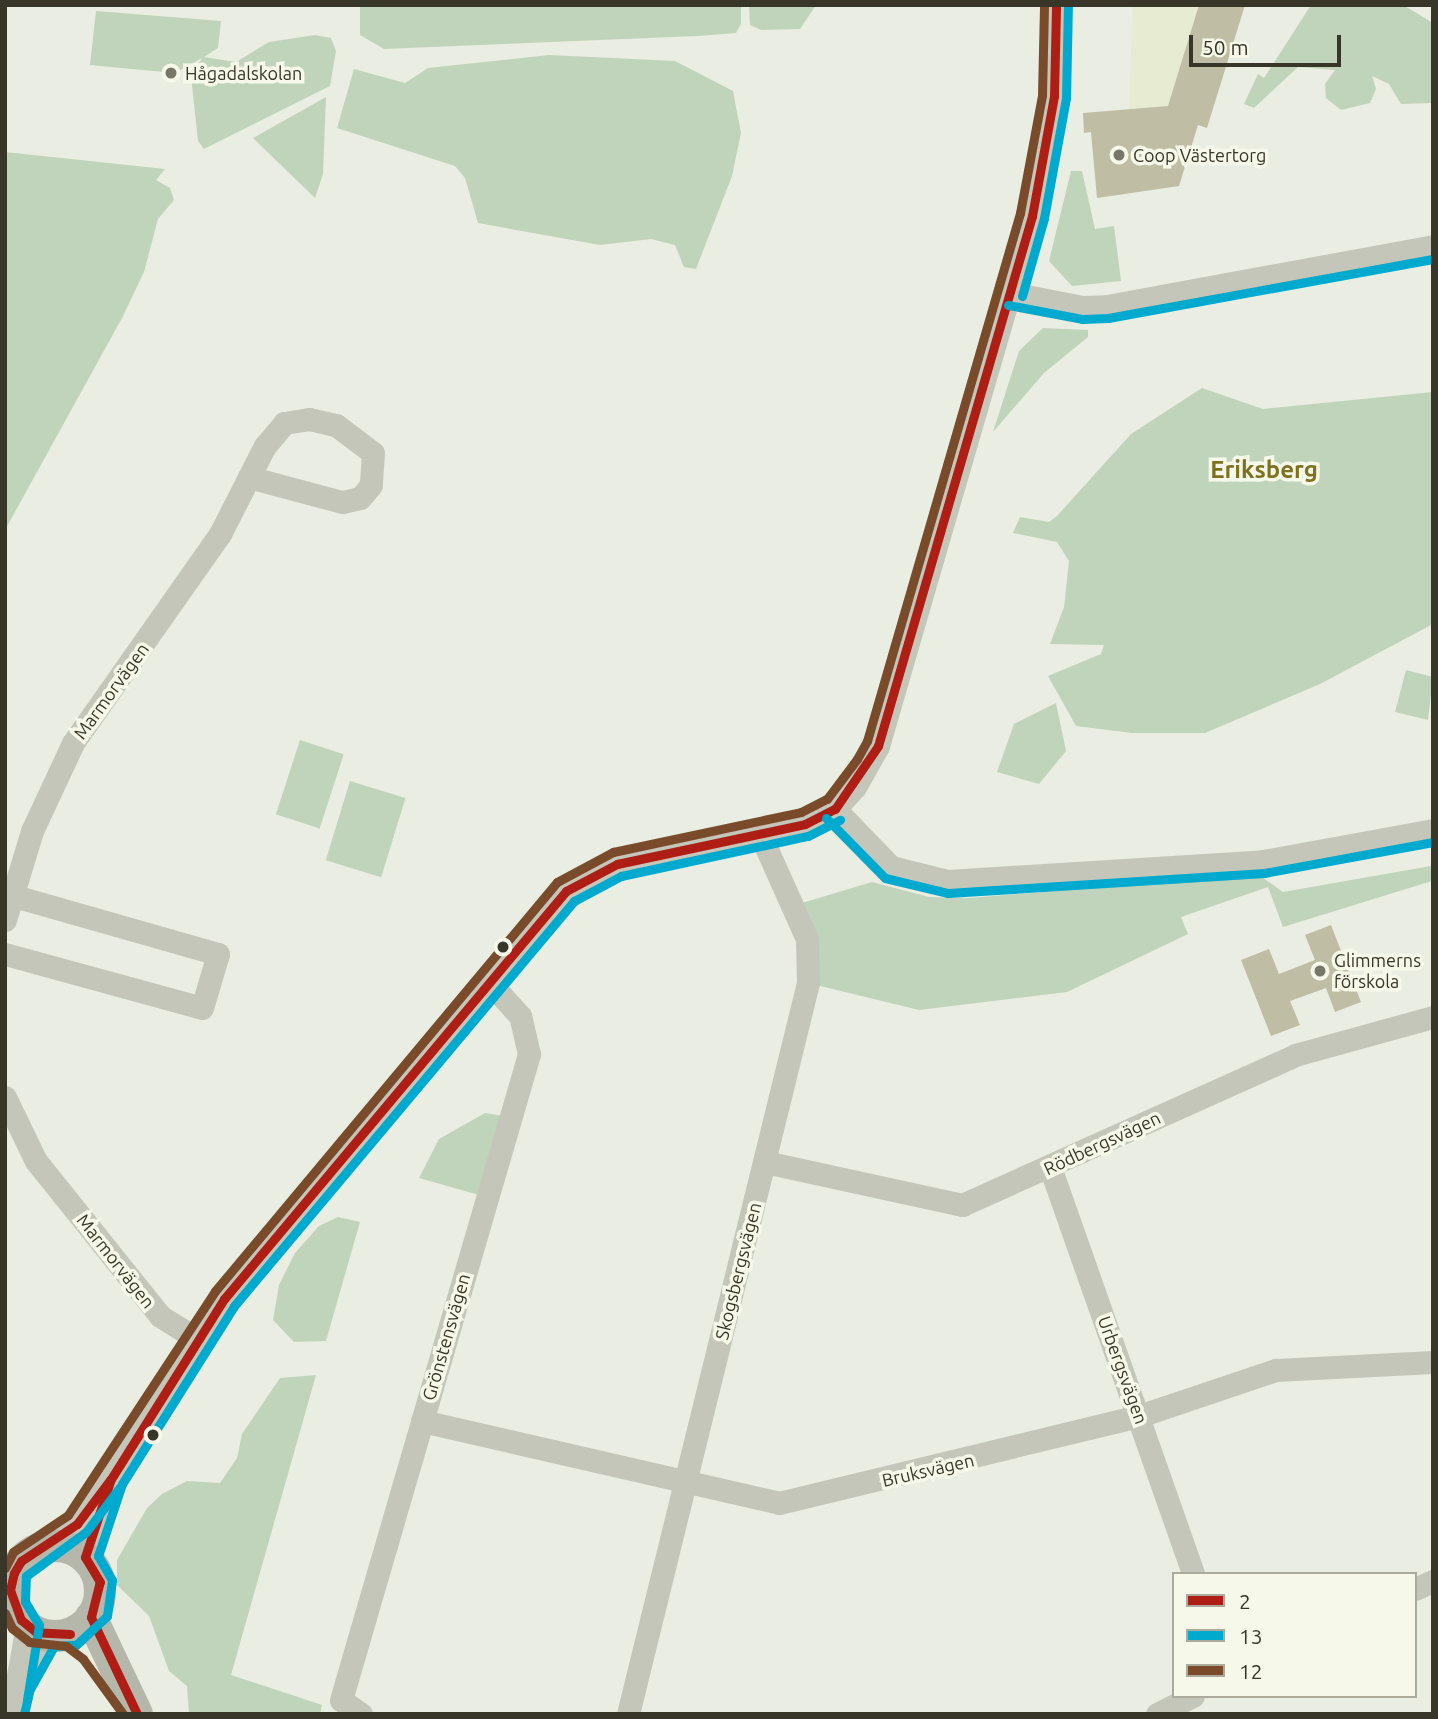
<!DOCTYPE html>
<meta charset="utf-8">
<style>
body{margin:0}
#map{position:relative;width:1438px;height:1719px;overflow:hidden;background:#eaede1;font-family:Ubuntu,sans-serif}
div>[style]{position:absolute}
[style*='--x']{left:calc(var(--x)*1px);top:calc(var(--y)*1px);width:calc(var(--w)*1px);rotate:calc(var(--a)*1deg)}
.green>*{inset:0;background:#c0d4bb;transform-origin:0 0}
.plaza>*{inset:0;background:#e6ebd1}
.building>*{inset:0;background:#bfbda3}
.street>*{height:23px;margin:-11.5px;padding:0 11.5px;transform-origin:11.5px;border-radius:11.5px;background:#c5c6ba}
.secondary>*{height:32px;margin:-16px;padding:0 16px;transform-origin:16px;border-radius:16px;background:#b5b7ab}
.secondary>.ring{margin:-16px;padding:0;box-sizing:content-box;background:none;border:32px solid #b5b7ab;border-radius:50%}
.bus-1>*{height:9px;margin:-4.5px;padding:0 4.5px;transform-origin:4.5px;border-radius:4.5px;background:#af1e14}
.bus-2>*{height:9px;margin:-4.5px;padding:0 4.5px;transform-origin:4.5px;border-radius:4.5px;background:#00a9ce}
.bus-3>*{height:9px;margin:-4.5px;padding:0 4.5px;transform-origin:4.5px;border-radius:4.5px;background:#7a4b2a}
.dots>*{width:19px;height:19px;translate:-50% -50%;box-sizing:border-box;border:4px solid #f6f9e9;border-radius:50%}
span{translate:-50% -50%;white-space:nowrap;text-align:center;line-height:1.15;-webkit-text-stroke:7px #f6f9e9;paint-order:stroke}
.poi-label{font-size:18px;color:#373628}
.left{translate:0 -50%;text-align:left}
.street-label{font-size:18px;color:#373628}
.district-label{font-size:24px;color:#7e7222;font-weight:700}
.frame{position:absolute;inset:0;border:7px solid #373628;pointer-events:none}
.legend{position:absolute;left:1172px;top:1572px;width:245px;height:126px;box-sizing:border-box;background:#f6f9e9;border:2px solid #aaab9c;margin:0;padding:9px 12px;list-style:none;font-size:21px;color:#373628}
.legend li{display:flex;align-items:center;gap:14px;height:35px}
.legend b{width:35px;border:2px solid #aaab9c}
.scale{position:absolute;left:1189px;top:35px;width:152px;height:32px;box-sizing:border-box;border:4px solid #373628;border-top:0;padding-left:9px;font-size:21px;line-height:24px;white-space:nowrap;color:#373628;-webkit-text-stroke:5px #f6f9e9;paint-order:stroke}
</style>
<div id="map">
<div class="green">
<div style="clip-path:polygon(360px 5px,741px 5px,741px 24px,736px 33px,698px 36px,384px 49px,360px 35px)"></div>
<div style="clip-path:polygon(749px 5px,816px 5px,800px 29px,761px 30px,750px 25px)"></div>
<div style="clip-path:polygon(1311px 5px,1403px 5px,1433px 23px,1433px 103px,1401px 104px,1389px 84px,1372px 76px,1376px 89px,1370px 103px,1341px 110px,1326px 98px,1325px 84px,1335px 70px,1298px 67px,1254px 108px,1244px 104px,1258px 74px,1264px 78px)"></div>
<div style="clip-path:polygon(96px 11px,221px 21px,218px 48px,204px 57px,236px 62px,269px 42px,315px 35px,331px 38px,336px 51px,330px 86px,204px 149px,198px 141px,191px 76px,202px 58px,175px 73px,90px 65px)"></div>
<div style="clip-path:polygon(549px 55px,675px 61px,733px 91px,741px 133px,732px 176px,696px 269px,684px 267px,675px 245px,651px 239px,600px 245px,478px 223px,465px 178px,455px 166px,337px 128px,354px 69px,405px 83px,428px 68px)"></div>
<div style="clip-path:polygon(326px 97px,323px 174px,315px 198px,253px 138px)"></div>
<div style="clip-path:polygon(5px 152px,165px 169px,156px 180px,170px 188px,174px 200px,158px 219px,144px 272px,122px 318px,5px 530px)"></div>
<div style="clip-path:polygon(1071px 171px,1082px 171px,1095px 229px,1114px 226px,1121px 281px,1072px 286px,1049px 261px)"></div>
<div style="clip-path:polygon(1043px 328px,1088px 330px,1088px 337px,1044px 373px,993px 432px,1019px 351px)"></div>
<div style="clip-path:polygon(1202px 388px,1263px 409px,1433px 392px,1433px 624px,1320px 684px,1205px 733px,1132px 733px,1076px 726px,1048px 676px,1101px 654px,1104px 645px,1050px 644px,1064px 607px,1069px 561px,1057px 542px,1013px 533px,1020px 517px,1049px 522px,1057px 516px,1131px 434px)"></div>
<div style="clip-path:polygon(1406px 670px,1433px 677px,1428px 720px,1395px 712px)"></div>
<div style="clip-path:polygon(1056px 703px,1066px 751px,1039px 784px,997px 772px,1014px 724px)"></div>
<div style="left:300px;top:740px;width:46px;height:78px;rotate:18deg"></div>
<div style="left:350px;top:781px;width:58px;height:83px;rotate:17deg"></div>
<div style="clip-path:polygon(1431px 866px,1432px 881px,1283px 927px,1268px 887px,1181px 917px,1188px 934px,1067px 992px,919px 1010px,808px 983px,792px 906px,872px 882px,929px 897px,969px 898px,1259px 875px,1283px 892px)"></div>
<div style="clip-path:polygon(485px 1113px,510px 1117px,486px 1197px,419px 1178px,439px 1139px)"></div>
<div style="clip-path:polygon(338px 1217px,360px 1222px,326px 1341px,294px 1342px,273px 1320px,279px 1285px,295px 1253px,319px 1226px)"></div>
<div style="clip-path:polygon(316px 1375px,231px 1675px,322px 1705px,320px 1714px,189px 1714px,187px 1686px,169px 1671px,149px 1616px,117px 1585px,117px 1560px,147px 1508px,162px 1494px,187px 1481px,220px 1483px,237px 1458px,242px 1434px,280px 1378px)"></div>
</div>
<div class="plaza">
<div style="clip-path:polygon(1133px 5px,1199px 5px,1168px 106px,1129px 109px)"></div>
</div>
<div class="building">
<div style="clip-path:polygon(1199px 5px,1245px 5px,1207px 128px,1198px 125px,1179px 186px,1097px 198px,1091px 132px,1084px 133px,1083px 113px,1168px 106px)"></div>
<div style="clip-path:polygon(1331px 925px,1361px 1002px,1335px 1012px,1326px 988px,1290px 1001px,1300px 1025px,1271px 1036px,1241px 960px,1269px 949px,1279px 974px,1315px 960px,1305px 935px)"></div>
</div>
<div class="street">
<div style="--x:1010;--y:293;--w:74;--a:10.9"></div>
<div style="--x:1083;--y:307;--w:24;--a:-2"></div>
<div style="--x:1107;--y:306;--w:331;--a:-10.4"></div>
<div style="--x:835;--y:809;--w:81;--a:46"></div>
<div style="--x:891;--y:867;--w:59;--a:13.8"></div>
<div style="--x:948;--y:881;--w:316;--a:-3.6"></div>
<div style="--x:1263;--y:861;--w:173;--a:-10.3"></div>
<div style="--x:5;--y:920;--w:93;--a:-73.1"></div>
<div style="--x:32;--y:831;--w:97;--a:-65"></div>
<div style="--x:73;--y:743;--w:256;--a:-54.9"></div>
<div style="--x:220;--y:534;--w:64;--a:-63"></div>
<div style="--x:249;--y:477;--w:35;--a:-63"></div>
<div style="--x:265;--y:446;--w:30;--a:-50"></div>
<div style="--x:284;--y:423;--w:25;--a:-9"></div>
<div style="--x:309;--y:419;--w:28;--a:13"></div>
<div style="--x:336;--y:425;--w:46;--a:37.1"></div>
<div style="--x:373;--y:453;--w:32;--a:94"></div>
<div style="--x:371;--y:485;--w:17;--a:130"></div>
<div style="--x:360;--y:498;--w:18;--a:167"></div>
<div style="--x:342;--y:502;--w:96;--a:-165"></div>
<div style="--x:5;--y:954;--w:204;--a:15.3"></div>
<div style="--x:202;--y:1008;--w:56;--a:-73.5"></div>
<div style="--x:218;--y:954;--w:215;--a:-164.1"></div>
<div style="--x:5;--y:1097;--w:71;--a:64.2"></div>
<div style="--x:36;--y:1161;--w:198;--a:51.3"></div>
<div style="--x:160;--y:1316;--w:44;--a:31.9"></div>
<div style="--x:765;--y:1162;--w:202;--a:12.3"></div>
<div style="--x:962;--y:1205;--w:365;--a:-24.2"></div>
<div style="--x:1295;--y:1055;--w:143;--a:-15.4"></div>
<div style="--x:1050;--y:1167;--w:431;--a:70.6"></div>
<div style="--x:422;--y:1421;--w:366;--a:12.9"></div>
<div style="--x:779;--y:1503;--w:370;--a:-13.6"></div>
<div style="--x:1139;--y:1416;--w:145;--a:-18.6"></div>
<div style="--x:1276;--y:1370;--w:157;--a:-2.9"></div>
<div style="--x:49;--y:1546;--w:36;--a:-38"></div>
<div style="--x:77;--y:1524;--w:56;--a:-52.9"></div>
<div style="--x:111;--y:1479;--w:213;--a:-57.9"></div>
<div style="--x:224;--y:1299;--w:532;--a:-50.03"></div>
<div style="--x:566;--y:891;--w:58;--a:-27.9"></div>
<div style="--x:617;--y:864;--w:192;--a:-12"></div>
<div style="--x:805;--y:824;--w:34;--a:-27"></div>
<div style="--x:835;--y:809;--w:30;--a:-48"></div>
<div style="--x:855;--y:787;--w:47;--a:-60.7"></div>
<div style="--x:878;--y:746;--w:552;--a:-73.8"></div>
<div style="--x:1032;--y:216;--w:122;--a:-79.6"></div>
<div style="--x:1054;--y:96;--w:91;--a:-88.7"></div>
<div style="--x:85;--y:1557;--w:58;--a:-71.9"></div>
<div style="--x:1415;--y:1589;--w:20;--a:-24"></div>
<div style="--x:25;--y:1672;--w:44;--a:-59.9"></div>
<div style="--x:11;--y:1714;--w:90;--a:-79.8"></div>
<div style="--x:361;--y:1714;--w:24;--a:-145"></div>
<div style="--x:341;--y:1700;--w:673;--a:-73.77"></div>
<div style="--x:529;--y:1054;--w:39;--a:-103"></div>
<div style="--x:520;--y:1016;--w:43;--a:-132.2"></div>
<div style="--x:628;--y:1714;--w:753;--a:-76.17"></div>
<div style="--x:808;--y:983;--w:44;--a:-91.3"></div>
<div style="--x:807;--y:939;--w:115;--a:-114.1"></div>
<div style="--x:1157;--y:1714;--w:40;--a:-26.6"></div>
</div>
<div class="secondary">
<div class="ring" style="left:10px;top:1546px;width:58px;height:58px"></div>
<div style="--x:91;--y:1617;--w:107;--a:64.6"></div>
</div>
<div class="bus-1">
<div style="--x:70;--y:1634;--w:34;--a:-177"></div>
<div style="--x:36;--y:1632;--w:19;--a:-141"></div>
<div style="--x:21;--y:1620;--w:32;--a:-110"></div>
<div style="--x:10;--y:1590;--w:17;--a:-77"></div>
<div style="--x:14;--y:1573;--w:14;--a:-60"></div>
<div style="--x:21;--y:1561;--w:67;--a:-33.5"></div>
<div style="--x:77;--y:1524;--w:55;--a:-53.1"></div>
<div style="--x:137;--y:1714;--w:107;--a:-115.4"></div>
<div style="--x:91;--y:1617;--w:36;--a:-76"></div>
<div style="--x:100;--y:1582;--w:29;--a:-121"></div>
<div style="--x:85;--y:1557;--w:82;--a:-71.6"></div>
<div style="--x:111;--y:1479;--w:213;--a:-57.9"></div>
<div style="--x:224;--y:1299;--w:532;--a:-50.03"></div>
<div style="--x:566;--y:891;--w:58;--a:-27.9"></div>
<div style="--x:617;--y:864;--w:192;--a:-12"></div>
<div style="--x:805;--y:824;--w:34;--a:-27"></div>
<div style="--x:835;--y:809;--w:76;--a:-55.7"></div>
<div style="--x:878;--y:746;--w:552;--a:-73.8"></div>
<div style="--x:1032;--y:216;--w:122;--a:-79.6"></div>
<div style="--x:1054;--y:96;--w:91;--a:-88.7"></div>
</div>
<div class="bus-2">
<div style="--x:1022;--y:296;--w:81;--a:-74.2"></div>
<div style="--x:1044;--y:218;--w:122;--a:-79.6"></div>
<div style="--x:1066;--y:98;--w:93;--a:-88.8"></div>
<div style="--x:1008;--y:305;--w:75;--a:10.7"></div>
<div style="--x:1082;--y:319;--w:26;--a:-2"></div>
<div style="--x:1108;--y:318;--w:330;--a:-10.3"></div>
<div style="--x:826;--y:818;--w:84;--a:45.5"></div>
<div style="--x:885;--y:878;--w:65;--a:13.4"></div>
<div style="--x:948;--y:893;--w:317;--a:-3.6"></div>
<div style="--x:1264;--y:873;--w:172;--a:-10.4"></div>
<div style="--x:27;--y:1700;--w:76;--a:-80.9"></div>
<div style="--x:39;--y:1625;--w:27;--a:-121"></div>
<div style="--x:25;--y:1602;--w:26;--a:-88"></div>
<div style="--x:26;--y:1576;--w:74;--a:-36.3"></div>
<div style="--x:86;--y:1532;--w:56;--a:-52.9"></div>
<div style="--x:24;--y:1714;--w:26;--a:-77"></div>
<div style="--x:30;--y:1689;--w:49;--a:-60.8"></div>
<div style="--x:54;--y:1646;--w:22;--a:-3"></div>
<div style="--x:76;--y:1645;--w:42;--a:-43.1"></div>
<div style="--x:107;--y:1616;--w:36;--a:-82"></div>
<div style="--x:112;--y:1580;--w:28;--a:-120"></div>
<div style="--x:98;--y:1556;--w:76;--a:-71.6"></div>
<div style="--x:122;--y:1484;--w:210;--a:-57.8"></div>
<div style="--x:234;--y:1306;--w:529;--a:-49.99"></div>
<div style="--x:574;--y:901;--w:53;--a:-28"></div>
<div style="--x:621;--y:876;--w:191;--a:-12.1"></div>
<div style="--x:808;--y:836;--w:36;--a:-27"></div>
</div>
<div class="bus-3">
<div style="--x:5;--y:1568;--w:18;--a:-63"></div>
<div style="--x:13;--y:1552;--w:66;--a:-33.9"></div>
<div style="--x:68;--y:1515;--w:268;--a:-56.7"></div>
<div style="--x:215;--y:1291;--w:533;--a:-50.1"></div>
<div style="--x:557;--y:882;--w:64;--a:-28.2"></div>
<div style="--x:613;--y:852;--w:192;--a:-12"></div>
<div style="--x:801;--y:812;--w:29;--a:-27"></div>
<div style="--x:827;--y:799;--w:50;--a:-53.1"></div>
<div style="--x:857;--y:759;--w:21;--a:-61"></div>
<div style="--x:867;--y:741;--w:550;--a:-73.84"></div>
<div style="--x:1020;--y:213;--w:120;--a:-79.4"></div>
<div style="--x:1042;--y:95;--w:90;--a:-88.7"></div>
<div style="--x:5;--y:1613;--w:17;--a:65"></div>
<div style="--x:12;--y:1628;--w:22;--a:39"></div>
<div style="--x:29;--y:1642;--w:37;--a:6"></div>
<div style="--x:66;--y:1646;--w:21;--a:37"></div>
<div style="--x:83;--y:1659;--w:68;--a:54"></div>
</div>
<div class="dots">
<div style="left:171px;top:73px;background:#767669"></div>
<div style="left:1119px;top:155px;background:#767669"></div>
<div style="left:503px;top:947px;background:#373628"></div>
<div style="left:1320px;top:971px;background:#767669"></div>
<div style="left:153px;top:1435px;background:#373628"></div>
</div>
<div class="poi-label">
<span class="left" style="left:185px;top:73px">Hågadalskolan</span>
<span class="left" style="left:1133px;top:155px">Coop Västertorg</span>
<span class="left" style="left:1334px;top:971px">Glimmerns<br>förskola</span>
</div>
<div class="street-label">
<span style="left:111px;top:691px;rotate:-54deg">Marmorvägen</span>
<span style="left:1102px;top:1143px;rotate:-25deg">Rödbergsvägen</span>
<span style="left:116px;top:1261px;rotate:52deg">Marmorvägen</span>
<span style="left:738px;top:1271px;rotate:-76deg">Skogsbergsvägen</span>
<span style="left:446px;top:1337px;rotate:-74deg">Grönstensvägen</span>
<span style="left:1123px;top:1370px;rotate:70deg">Urbergsvägen</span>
<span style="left:928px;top:1470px;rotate:-13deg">Bruksvägen</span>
</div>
<div class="district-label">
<span style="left:1264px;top:470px">Eriksberg</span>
</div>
<div class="frame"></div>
<ul class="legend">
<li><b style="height:9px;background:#af1e14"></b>2</li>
<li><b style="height:9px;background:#00a9ce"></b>13</li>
<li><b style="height:9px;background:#7a4b2a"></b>12</li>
</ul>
<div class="scale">50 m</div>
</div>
